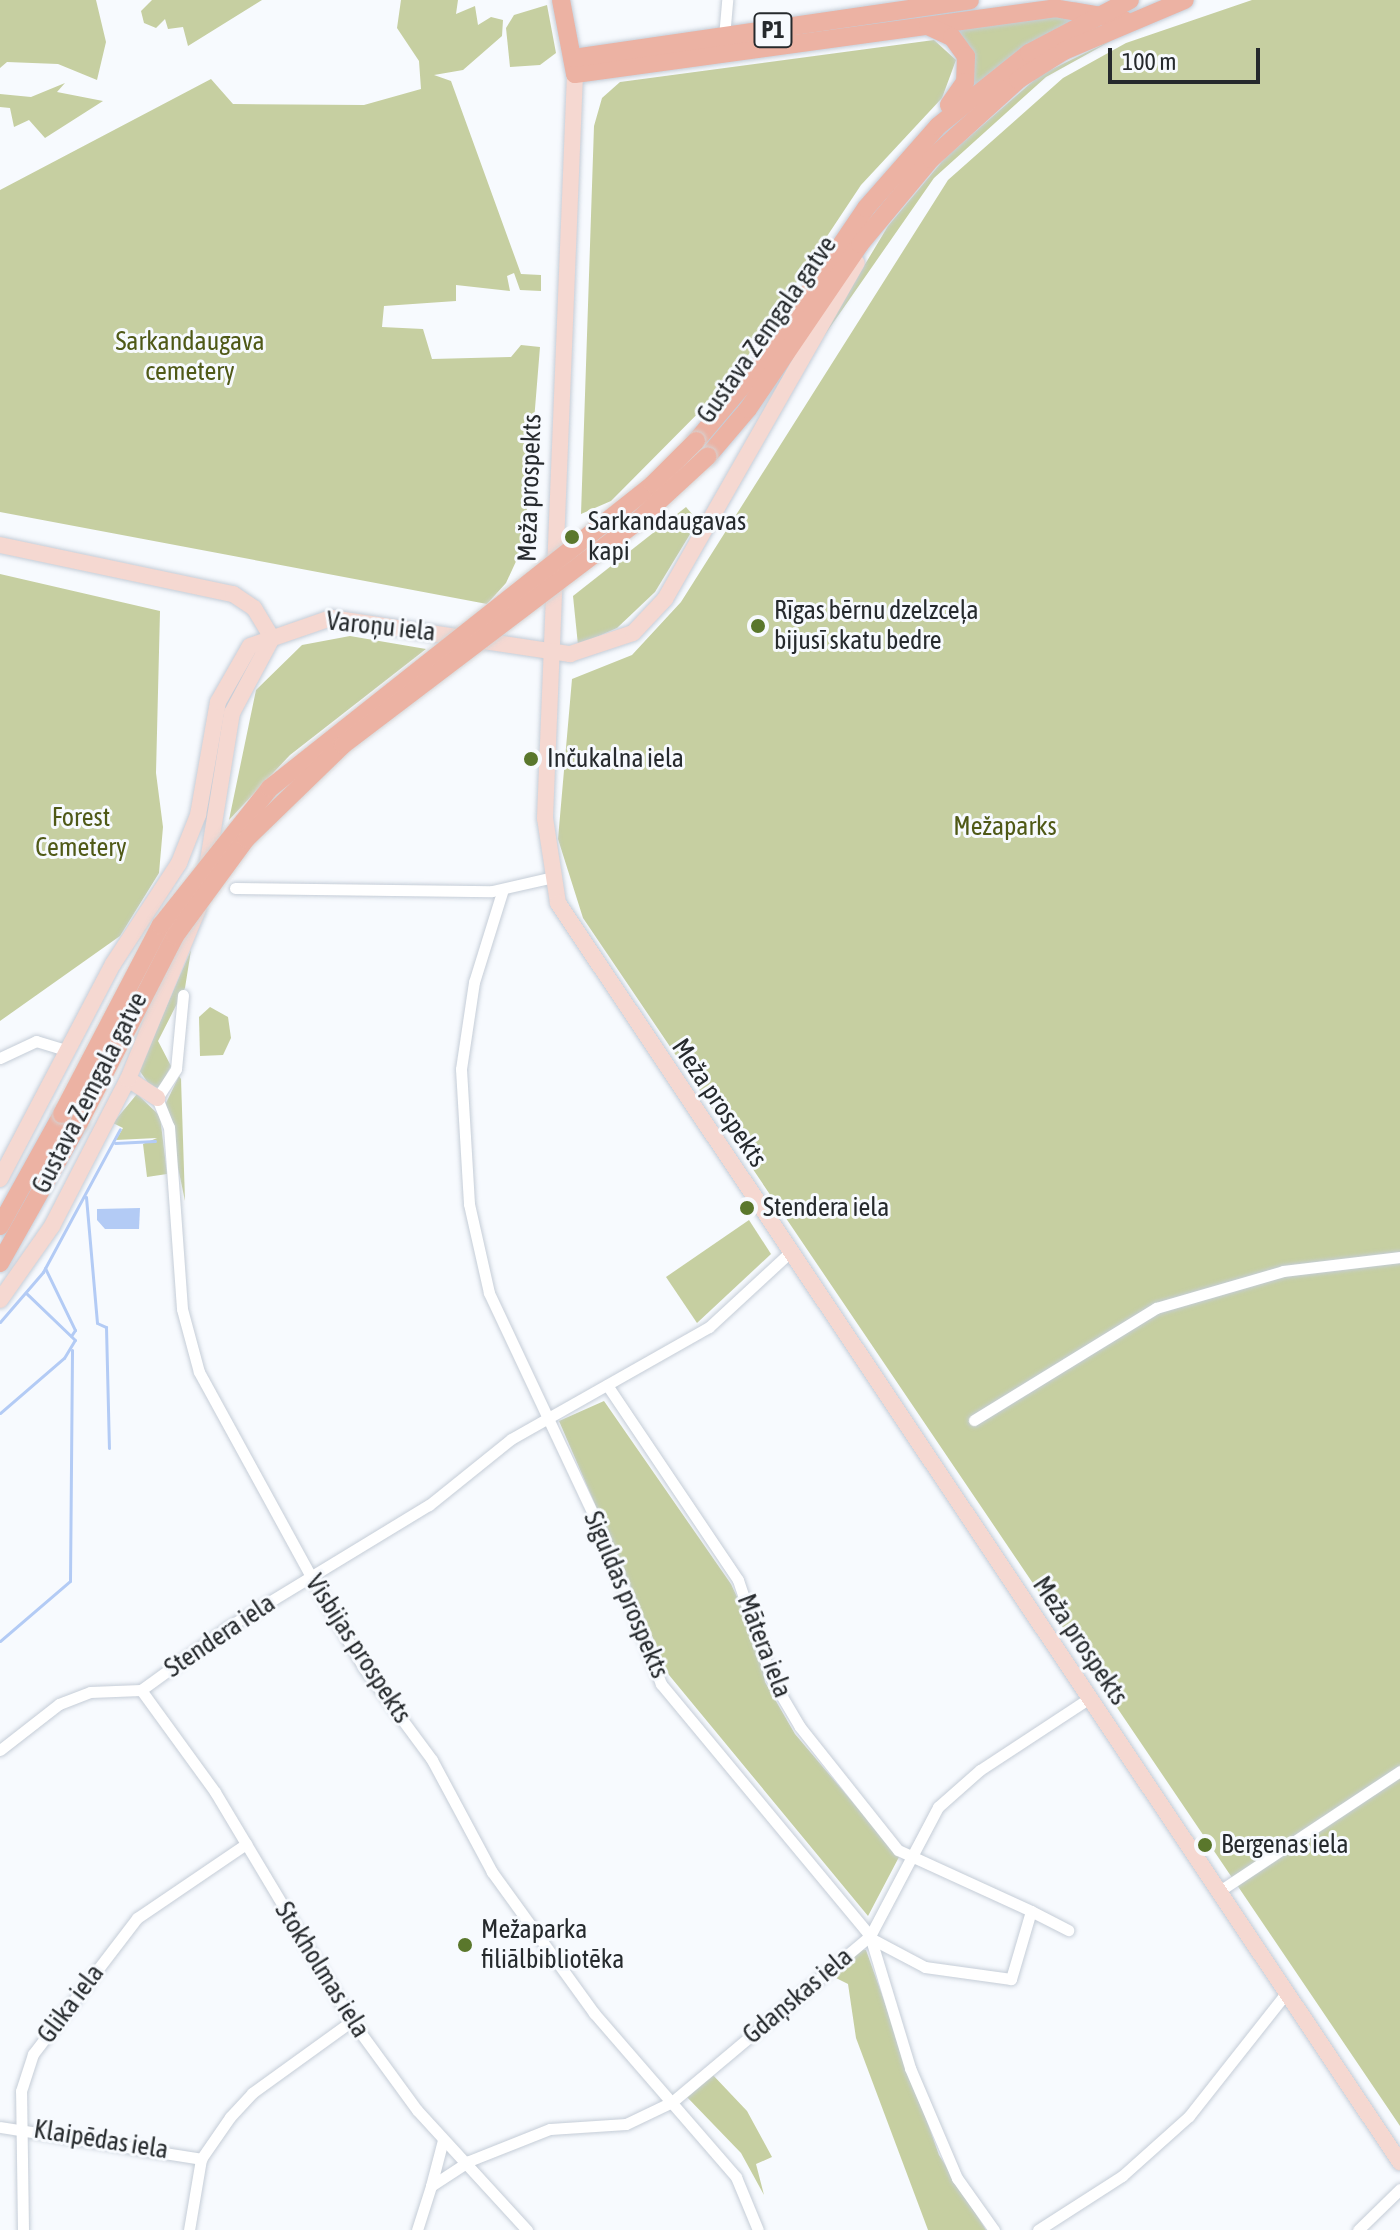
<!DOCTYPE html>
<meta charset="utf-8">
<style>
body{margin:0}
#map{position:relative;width:1400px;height:2230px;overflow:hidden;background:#f7fafe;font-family:"Asap Condensed",sans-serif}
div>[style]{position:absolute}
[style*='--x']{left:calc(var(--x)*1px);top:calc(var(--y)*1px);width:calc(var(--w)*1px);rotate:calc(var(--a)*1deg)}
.green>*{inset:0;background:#c6cfa1}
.water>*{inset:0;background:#b3cbf5}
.stream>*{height:3px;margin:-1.5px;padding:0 1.5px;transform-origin:1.5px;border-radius:1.5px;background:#b3cbf5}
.roads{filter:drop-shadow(0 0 2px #c5cdd7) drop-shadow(0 0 2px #c5cdd7)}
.street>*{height:11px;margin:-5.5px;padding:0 5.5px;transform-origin:5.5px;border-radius:5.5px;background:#fff}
.secondary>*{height:16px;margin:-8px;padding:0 8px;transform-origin:8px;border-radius:8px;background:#f5d8d1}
.primary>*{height:18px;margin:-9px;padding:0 9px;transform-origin:9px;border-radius:9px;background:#ecb2a3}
.bridges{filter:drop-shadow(0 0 2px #d4d4d5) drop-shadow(0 0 2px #d4d4d5)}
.primary-bridge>*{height:18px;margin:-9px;padding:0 9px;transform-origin:9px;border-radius:9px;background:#ecb2a3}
.dots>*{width:22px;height:22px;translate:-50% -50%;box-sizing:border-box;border:4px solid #f7fafe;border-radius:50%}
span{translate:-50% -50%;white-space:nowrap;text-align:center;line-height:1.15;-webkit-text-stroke:6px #f7fafe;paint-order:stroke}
.shield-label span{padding:2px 6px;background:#f7fafe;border:2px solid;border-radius:6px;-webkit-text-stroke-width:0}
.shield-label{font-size:24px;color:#262a2d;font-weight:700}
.street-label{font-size:26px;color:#262a2d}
.park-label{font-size:26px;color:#4f5917}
.poi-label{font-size:26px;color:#262a2d}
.left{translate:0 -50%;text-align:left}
.scale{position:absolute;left:1108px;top:48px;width:152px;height:36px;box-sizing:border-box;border:4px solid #262a2d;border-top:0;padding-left:10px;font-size:24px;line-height:28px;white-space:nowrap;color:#262a2d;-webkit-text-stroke:6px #f7fafe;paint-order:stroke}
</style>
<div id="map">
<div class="green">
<div style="clip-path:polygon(0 0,96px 0,106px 42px,97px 80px,58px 64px,7px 62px,0 68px)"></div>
<div style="clip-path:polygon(152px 0,262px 0,188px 46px,183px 27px,168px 29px,165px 19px,156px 28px,144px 23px,141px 11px)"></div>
<div style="clip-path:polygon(401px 0,458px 0,456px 14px,475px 6px,478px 25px,491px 17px,503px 20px,502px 36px,463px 70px,434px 75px,451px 81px,521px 274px,541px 275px,541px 291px,520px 290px,514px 273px,507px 276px,510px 291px,456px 285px,456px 301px,384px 306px,382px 327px,423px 329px,432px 359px,511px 357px,521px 345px,540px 347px,524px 544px,506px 583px,487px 604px,0 512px,0 190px,211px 79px,233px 104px,364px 105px,421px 89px,419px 61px,397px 28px)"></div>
<div style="clip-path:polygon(1252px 0,1400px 0,1400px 2126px,583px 918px,558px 839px,572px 679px,632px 655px,681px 602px,948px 180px,1063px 78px,1126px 43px)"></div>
<div style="clip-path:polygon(547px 5px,556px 53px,540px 65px,510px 67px,506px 28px,514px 15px)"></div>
<div style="clip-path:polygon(1040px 15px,1075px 19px,966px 92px,948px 29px)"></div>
<div style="clip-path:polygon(1120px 36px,1046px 77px,934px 178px,810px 356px,888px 226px,945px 158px,1040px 75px)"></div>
<div style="clip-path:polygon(934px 40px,956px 60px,942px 98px,861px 185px,733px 378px,611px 501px,581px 514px,594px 126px,602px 98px,620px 82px)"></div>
<div style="clip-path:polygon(65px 83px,57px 92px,103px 101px,45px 138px,29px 120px,14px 127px,10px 108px,0 107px,0 94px,31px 97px)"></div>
<div style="clip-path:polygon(686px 507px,698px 521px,655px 592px,617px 628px,578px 645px,573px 596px)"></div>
<div style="clip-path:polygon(0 574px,160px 611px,156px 773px,163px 827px,159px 873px,120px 936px,0 1021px)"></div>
<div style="clip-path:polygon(350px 636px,426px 649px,290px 755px,229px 820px,256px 690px,302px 645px)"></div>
<div style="clip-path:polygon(191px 950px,185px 988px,158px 1041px,171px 1066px,160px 1087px,151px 1087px,139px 1070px)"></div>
<div style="clip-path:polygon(210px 1007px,228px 1017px,231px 1038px,223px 1055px,200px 1056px,199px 1017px)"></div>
<div style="clip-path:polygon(179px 1076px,181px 1079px,185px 1201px,165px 1105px)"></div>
<div style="clip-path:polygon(137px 1094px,160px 1116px,167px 1174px,147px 1177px,143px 1144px,157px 1138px,116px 1140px,123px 1128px,113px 1123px)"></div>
<div style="clip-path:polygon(749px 1220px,771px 1254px,697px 1323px,666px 1277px)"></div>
<div style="clip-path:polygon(604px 1401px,731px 1584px,757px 1640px,765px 1682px,795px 1734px,899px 1857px,868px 1916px,669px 1675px,559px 1421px)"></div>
<div style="clip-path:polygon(859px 1949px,866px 1950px,939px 2155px,986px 2230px,928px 2230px,856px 2038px,848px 1984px,828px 1974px)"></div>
<div style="clip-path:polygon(711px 2073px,747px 2111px,772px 2157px,756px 2164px,764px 2195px,741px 2153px,685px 2095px)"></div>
</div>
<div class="water">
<div style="clip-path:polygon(140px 1208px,139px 1229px,105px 1229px,97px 1220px,97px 1209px)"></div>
</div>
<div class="stream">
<div style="--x:115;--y:1143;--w:40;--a:-2.9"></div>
<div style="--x:86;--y:1197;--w:126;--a:85"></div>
<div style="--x:97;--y:1323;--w:10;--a:24"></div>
<div style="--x:106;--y:1327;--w:121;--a:88.6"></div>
<div style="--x:45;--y:1268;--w:69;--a:64.2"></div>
<div style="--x:75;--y:1330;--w:7;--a:124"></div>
<div style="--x:0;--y:1322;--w:66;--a:-49.3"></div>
<div style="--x:43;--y:1272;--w:162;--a:-61.7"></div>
<div style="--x:0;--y:1413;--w:84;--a:-40.7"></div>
<div style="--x:64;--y:1358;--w:21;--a:-59"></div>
<div style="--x:75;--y:1340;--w:68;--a:-136.2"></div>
<div style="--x:0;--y:1641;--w:92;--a:-40.6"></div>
<div style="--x:70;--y:1581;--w:231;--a:-89.5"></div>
</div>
<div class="roads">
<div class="street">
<div style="--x:724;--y:37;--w:37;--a:-85"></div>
<div style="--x:235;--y:888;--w:257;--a:0.7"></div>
<div style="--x:492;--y:891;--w:58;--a:-12.8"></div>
<div style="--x:503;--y:889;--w:97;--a:107.3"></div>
<div style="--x:474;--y:982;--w:88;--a:98.5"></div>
<div style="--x:461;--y:1069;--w:135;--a:86.6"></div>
<div style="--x:469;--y:1204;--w:91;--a:77.3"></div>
<div style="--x:489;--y:1293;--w:270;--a:64.8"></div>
<div style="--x:604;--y:1537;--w:158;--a:68.8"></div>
<div style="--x:661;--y:1684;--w:327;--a:50.3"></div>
<div style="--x:870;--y:1936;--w:138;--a:73.1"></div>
<div style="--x:910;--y:2068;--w:120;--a:66.9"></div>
<div style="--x:957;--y:2178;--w:64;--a:54.6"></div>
<div style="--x:183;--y:995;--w:74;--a:95.4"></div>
<div style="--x:176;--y:1069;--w:35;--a:123"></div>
<div style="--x:157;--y:1098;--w:31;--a:68"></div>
<div style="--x:169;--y:1127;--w:182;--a:85.9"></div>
<div style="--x:182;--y:1309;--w:65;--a:74.9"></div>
<div style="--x:199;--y:1372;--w:231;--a:61.3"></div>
<div style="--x:310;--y:1575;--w:108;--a:59.9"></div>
<div style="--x:364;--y:1668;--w:114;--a:53.5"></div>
<div style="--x:432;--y:1760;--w:127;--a:61.8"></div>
<div style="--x:492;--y:1872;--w:174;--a:54.1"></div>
<div style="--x:594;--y:2013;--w:217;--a:49.1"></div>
<div style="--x:736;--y:2177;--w:57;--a:67.5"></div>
<div style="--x:0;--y:1058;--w:40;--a:-25"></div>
<div style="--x:36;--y:1041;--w:31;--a:17"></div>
<div style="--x:607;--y:1385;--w:235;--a:56.1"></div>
<div style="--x:738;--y:1580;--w:103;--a:71.4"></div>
<div style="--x:771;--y:1678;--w:57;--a:59.4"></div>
<div style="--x:800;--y:1727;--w:157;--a:51.5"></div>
<div style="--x:898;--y:1850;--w:146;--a:24.6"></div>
<div style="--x:1031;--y:1911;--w:71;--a:106.4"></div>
<div style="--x:1011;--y:1979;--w:87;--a:-172.1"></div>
<div style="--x:925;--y:1967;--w:58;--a:-152.1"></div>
<div style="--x:974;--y:1420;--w:214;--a:-31.6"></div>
<div style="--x:1156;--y:1308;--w:132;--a:-16.2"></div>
<div style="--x:1283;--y:1271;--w:118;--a:-6.8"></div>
<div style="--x:141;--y:1690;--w:126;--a:54"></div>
<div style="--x:215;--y:1792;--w:267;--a:59.1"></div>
<div style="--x:352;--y:2021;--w:110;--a:53.9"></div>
<div style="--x:417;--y:2110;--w:163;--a:47.5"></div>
<div style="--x:0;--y:1750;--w:75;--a:-37.9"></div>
<div style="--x:59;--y:1704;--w:33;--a:-21"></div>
<div style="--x:90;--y:1692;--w:51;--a:-2.2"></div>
<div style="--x:141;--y:1690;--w:107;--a:-35.9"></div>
<div style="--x:228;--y:1627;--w:235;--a:-31.3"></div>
<div style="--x:429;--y:1505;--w:105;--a:-38.8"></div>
<div style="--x:511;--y:1439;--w:227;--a:-29.5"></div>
<div style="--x:709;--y:1327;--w:108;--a:-42.7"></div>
<div style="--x:1218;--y:1892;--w:219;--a:-33.6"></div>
<div style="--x:1031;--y:1911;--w:42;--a:27.2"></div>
<div style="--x:0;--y:2127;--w:204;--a:9"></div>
<div style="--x:431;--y:2186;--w:48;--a:-75.4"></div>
<div style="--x:23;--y:2230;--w:139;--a:-90.8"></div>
<div style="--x:21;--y:2091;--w:39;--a:-72"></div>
<div style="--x:33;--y:2054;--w:171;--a:-52.6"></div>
<div style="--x:137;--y:1918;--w:132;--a:-34.2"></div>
<div style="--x:189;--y:2230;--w:72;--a:-80.4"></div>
<div style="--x:201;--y:2159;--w:51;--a:-55.4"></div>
<div style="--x:230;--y:2117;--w:33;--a:-47"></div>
<div style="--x:252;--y:2093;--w:123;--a:-35.8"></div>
<div style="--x:417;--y:2230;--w:46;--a:-72.3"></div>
<div style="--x:431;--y:2186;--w:45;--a:-33.3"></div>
<div style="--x:469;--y:2161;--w:87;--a:-21.6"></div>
<div style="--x:550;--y:2129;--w:76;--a:-3.8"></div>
<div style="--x:626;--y:2124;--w:51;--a:-25.6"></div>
<div style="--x:672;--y:2102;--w:258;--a:-40"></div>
<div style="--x:870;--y:1936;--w:146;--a:-62.2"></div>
<div style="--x:938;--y:1807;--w:56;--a:-41.4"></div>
<div style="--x:980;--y:1770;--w:129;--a:-33.3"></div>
<div style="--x:1038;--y:2230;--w:100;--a:-32.7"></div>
<div style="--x:1122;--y:2176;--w:90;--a:-41.8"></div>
<div style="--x:1189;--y:2116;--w:157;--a:-51.7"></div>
<div style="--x:1358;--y:2230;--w:59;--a:-44.3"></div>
</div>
<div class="secondary">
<div style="--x:575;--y:74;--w:745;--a:92.31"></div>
<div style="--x:545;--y:818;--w:86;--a:81.3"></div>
<div style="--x:558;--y:903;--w:1515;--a:56.23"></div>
<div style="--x:0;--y:545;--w:238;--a:11.9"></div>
<div style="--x:233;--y:594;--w:25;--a:34"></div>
<div style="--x:254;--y:608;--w:35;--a:59"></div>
<div style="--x:207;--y:867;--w:156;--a:-80.8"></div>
<div style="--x:232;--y:713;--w:85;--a:-61.9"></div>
<div style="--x:128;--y:1079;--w:35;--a:33"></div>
<div style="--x:0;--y:1179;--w:243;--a:-62.3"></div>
<div style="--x:113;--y:964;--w:121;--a:-56.8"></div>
<div style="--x:179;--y:863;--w:52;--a:-68.4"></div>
<div style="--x:198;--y:815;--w:115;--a:-80"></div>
<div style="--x:218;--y:702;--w:64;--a:-60.3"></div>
<div style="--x:250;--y:646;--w:86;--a:-19.1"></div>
<div style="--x:331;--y:618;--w:242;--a:8.6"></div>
<div style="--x:570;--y:654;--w:66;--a:-18.4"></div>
<div style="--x:633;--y:633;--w:47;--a:-46.7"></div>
<div style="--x:665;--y:599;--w:387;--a:-60.3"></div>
<div style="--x:0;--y:1300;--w:90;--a:-54.9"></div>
<div style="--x:52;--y:1226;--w:165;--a:-62.7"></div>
<div style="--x:128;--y:1079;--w:184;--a:-67.6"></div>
</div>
<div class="primary">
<div style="--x:561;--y:0;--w:75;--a:79.3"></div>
<div style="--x:575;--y:74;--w:484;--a:-7.8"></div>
<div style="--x:1054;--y:8;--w:71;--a:9.7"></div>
<div style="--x:928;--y:26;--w:26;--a:25"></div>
<div style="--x:952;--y:37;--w:24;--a:54"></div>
<div style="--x:966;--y:56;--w:26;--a:92"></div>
<div style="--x:965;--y:82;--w:28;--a:125"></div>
<div style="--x:574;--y:58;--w:400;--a:-8.3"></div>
<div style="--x:696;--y:441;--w:93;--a:-49.8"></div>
<div style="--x:756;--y:370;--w:196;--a:-55.8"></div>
<div style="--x:866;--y:208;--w:109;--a:-48.7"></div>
<div style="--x:938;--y:126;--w:117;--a:-38.7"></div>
<div style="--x:1029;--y:53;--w:114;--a:-27.7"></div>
<div style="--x:708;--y:456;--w:62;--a:-49.6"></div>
<div style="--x:748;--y:409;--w:199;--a:-55.8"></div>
<div style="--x:860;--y:244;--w:111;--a:-50.1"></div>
<div style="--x:931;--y:159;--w:118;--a:-42.2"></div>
<div style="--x:1018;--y:80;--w:54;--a:-32.2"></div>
<div style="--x:1064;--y:51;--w:131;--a:-22.9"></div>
<div style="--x:0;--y:1226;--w:128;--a:-61"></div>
<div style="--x:0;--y:1263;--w:161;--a:-60.6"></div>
</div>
</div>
<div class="bridges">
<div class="primary-bridge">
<div style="--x:62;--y:1114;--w:213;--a:-62.4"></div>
<div style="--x:161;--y:925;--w:175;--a:-51.5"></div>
<div style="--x:270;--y:788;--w:489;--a:-38.4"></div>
<div style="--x:653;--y:484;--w:61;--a:-45"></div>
<div style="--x:79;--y:1123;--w:210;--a:-62.8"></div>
<div style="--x:175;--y:936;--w:120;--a:-53.8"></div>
<div style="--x:246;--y:839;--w:135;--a:-44.1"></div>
<div style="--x:343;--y:745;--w:365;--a:-37.2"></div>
<div style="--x:634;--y:524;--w:100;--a:-42.6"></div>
</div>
</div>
<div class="dots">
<div style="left:572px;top:537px;background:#5a772c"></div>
<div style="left:758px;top:626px;background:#5a772c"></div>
<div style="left:531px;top:759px;background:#5a772c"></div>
<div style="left:747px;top:1208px;background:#5a772c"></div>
<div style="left:1205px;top:1845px;background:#5a772c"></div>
<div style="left:465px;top:1945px;background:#5a772c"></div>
</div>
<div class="shield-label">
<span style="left:773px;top:30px">P1</span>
</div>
<div class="street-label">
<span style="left:767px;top:330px;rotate:-55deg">Gustava Zemgala gatve</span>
<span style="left:530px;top:488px;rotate:-88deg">Meža prospekts</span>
<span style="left:381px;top:627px;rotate:6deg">Varoņu iela</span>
<span style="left:90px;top:1093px;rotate:-63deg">Gustava Zemgala gatve</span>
<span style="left:719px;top:1103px;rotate:56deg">Meža prospekts</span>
<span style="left:626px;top:1595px;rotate:67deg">Siguldas prospekts</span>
<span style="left:220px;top:1636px;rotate:-34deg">Stendera iela</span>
<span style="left:1080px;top:1641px;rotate:56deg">Meža prospekts</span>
<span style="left:764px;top:1646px;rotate:69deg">Mātera iela</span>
<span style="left:358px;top:1649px;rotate:57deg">Visbijas prospekts</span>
<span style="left:322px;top:1970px;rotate:58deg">Stokholmas iela</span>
<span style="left:798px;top:1996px;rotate:-40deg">Gdaņskas iela</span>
<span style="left:71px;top:2004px;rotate:-53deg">Glika iela</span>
<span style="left:101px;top:2140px;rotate:9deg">Klaipēdas iela</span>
</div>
<div class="park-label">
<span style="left:190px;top:357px">Sarkandaugava<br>cemetery</span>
<span style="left:81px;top:833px">Forest<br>Cemetery</span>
<span style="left:1005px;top:827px">Mežaparks</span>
</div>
<div class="poi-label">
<span class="left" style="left:588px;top:537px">Sarkandaugavas<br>kapi</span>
<span class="left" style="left:774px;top:626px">Rīgas bērnu dzelzceļa<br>bijusī skatu bedre</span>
<span class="left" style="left:547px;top:759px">Inčukalna iela</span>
<span class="left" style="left:763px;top:1208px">Stendera iela</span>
<span class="left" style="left:1221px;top:1845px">Bergenas iela</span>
<span class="left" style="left:481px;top:1945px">Mežaparka<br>filiālbibliotēka</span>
</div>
<div class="scale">100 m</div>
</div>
